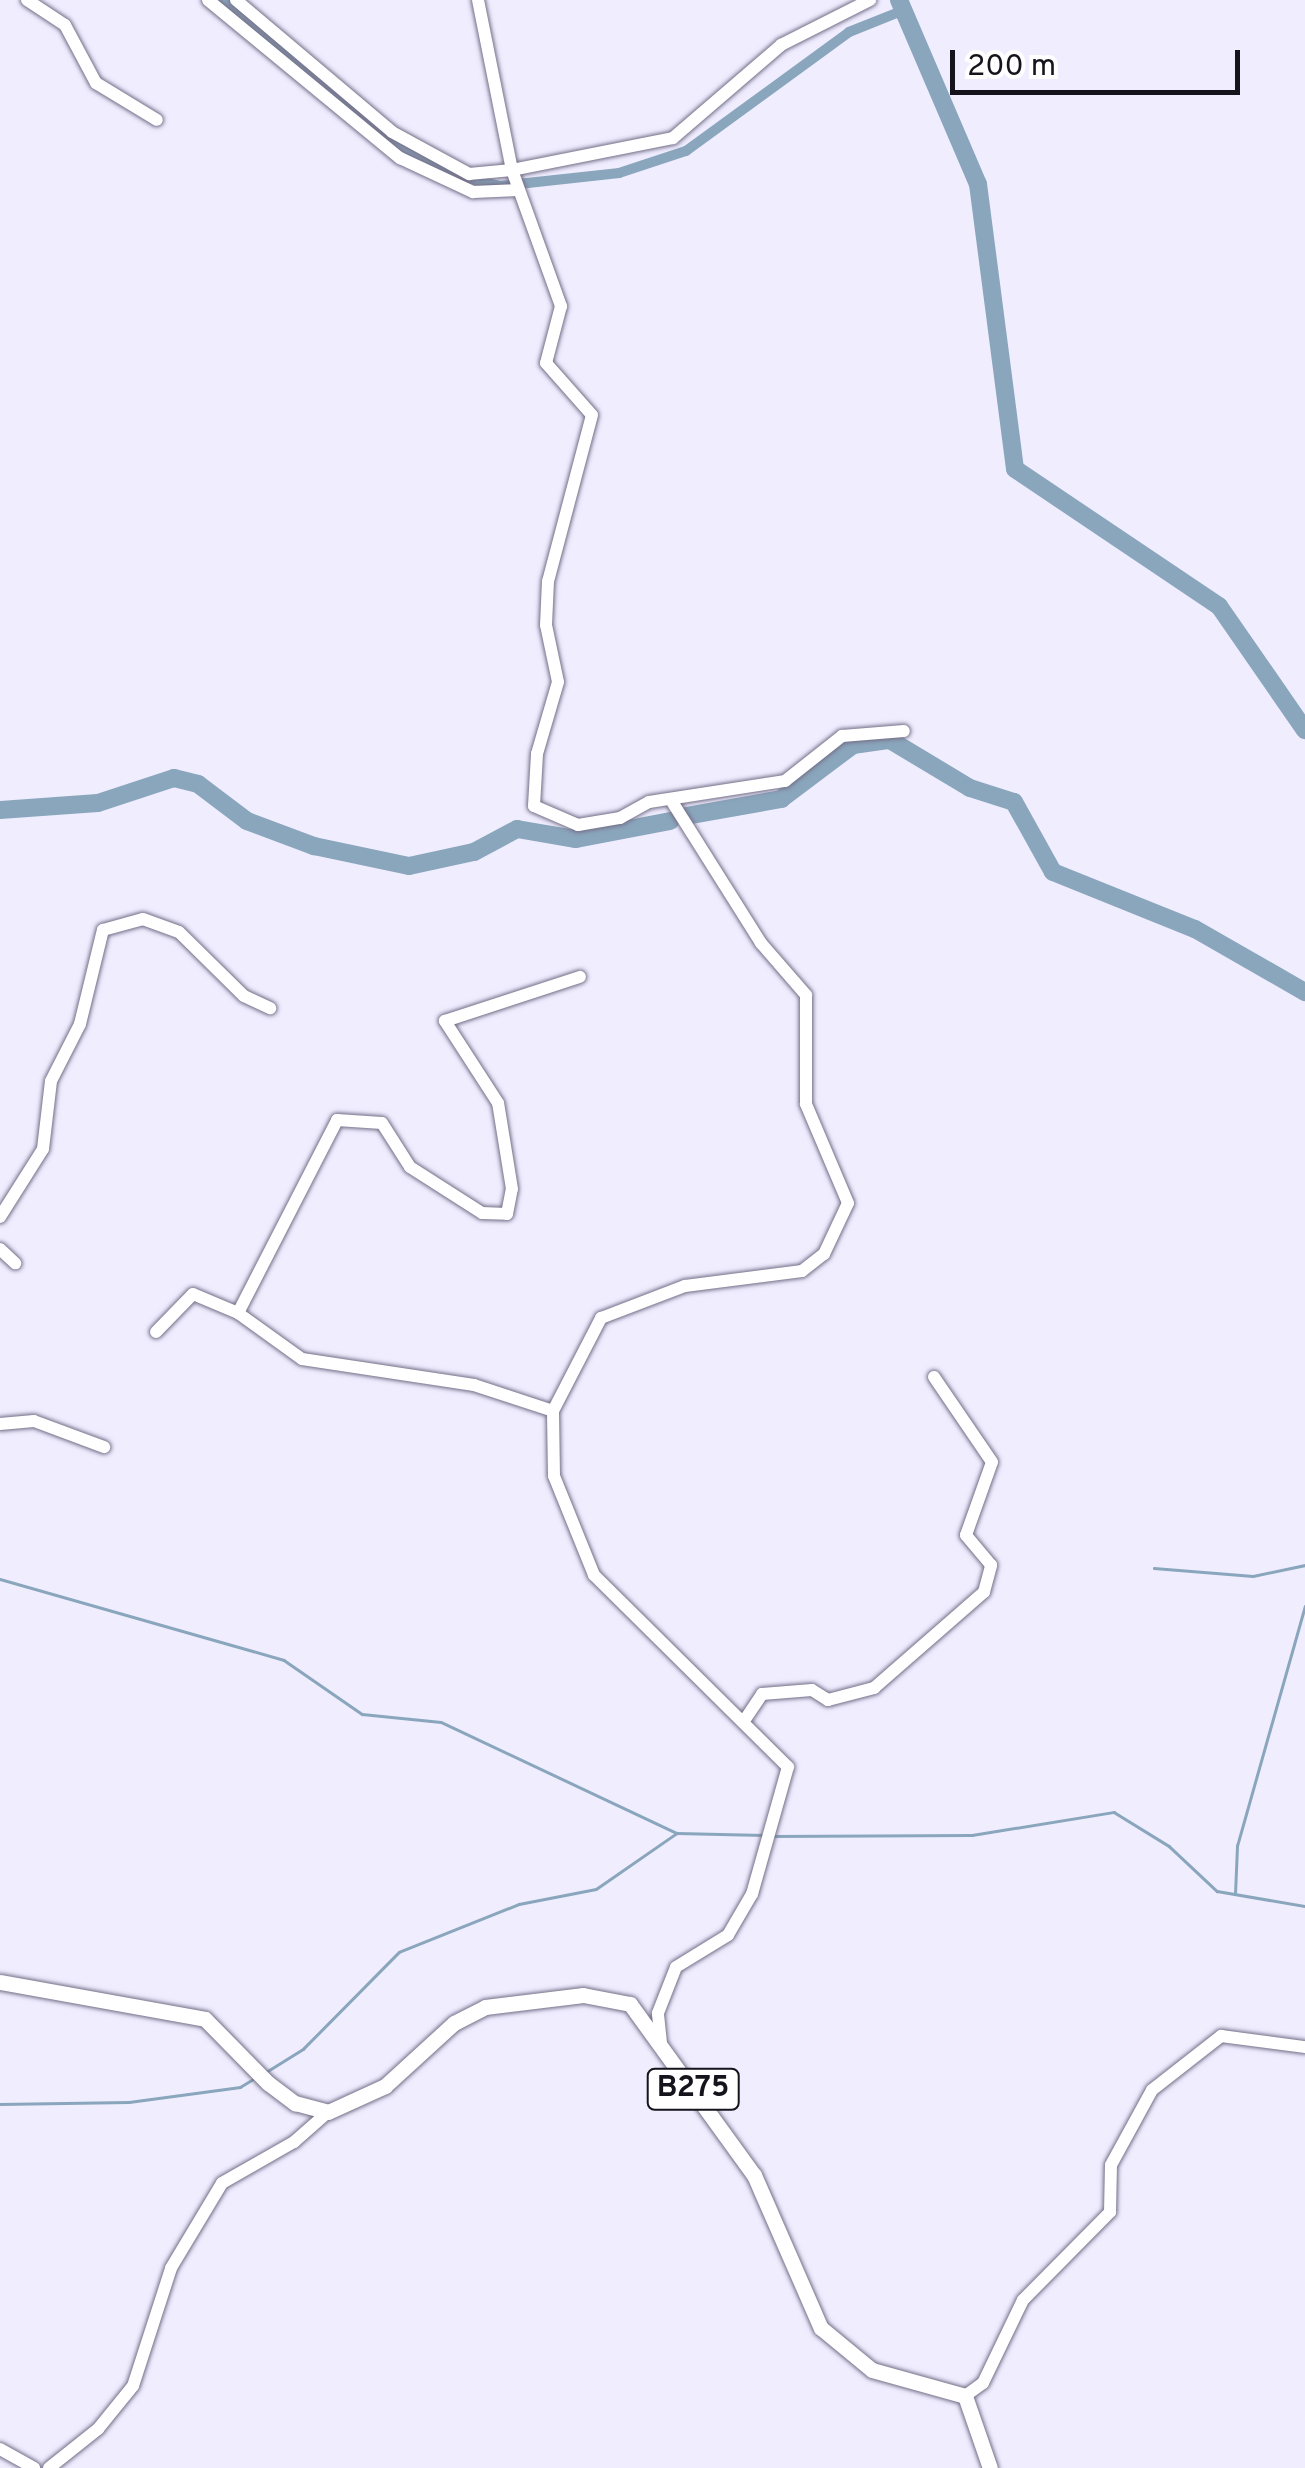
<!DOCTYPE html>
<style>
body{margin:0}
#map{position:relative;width:1305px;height:2468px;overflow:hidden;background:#f0edff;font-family:Overpass,sans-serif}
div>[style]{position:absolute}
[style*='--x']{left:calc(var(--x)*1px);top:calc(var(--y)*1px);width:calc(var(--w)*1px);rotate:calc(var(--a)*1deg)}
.stream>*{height:2.5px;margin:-1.25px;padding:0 1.25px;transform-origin:1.25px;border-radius:1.25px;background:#8aa6bc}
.canal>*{height:10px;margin:-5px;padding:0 5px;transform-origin:5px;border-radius:5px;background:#8aa6bc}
.river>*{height:18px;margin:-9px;padding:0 9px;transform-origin:9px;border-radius:9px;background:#8aa6bc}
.roads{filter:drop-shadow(0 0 2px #736e87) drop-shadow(0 0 2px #736e87)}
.minor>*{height:12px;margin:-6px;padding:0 6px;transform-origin:6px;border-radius:6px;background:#fff}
.major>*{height:15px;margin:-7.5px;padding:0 7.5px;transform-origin:7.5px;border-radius:7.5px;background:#fff}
span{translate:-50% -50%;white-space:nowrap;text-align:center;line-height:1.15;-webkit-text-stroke:8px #fff;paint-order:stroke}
.shield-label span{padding:2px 8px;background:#fff;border:2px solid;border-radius:8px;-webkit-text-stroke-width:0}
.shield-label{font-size:30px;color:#15131c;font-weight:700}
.scale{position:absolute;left:950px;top:50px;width:290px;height:45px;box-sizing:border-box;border:5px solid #15131c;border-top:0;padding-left:12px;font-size:30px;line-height:35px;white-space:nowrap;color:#15131c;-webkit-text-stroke:8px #fff;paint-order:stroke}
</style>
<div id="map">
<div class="stream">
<div style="--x:1154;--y:1568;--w:99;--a:4.6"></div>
<div style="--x:1253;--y:1576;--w:53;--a:-11.9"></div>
<div style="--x:0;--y:1579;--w:295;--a:15.9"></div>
<div style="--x:284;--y:1660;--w:95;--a:34.7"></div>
<div style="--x:362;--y:1714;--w:79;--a:5.8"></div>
<div style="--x:441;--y:1722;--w:261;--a:25.2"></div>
<div style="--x:677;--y:1833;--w:87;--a:1.3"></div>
<div style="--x:772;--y:1836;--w:200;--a:-0.3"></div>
<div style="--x:972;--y:1835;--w:144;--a:-9.2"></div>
<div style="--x:1114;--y:1812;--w:65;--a:31.7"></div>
<div style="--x:1169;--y:1846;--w:66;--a:43.2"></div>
<div style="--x:1217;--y:1891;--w:89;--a:9.7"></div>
<div style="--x:1235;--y:1894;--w:48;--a:-87.6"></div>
<div style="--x:1237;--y:1846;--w:249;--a:-74.2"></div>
<div style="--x:266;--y:2072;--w:44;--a:-31.9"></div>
<div style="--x:303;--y:2049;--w:136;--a:-45.3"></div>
<div style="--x:399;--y:1952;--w:129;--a:-21.8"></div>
<div style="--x:519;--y:1904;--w:78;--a:-11"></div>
<div style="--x:596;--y:1889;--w:98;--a:-34.7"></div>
<div style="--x:0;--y:2104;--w:129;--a:-0.9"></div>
<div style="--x:129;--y:2102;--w:112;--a:-7.7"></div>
<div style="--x:240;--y:2087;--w:17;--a:-31"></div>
</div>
<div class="canal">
<div style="--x:223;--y:0;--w:219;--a:39.6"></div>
<div style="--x:392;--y:140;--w:68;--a:30"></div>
<div style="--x:451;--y:174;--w:50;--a:13.8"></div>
<div style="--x:500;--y:186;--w:120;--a:-6.2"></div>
<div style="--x:619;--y:173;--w:71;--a:-18.2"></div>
<div style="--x:686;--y:151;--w:202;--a:-36.1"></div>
<div style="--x:849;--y:32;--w:59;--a:-21.8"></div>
</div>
<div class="river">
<div style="--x:899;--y:0;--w:200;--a:66.8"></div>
<div style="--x:978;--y:184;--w:287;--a:82.6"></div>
<div style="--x:1015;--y:469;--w:246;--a:33.9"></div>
<div style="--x:1219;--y:606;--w:151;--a:55.3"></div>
<div style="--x:0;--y:810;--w:98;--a:-4.1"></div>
<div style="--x:98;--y:803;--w:80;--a:-18.2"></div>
<div style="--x:174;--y:778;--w:25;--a:14"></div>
<div style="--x:198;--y:784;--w:61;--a:37.1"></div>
<div style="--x:247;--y:821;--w:72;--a:20.5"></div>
<div style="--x:314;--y:846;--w:97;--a:11.9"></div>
<div style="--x:409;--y:866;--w:66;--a:-12.2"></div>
<div style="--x:474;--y:852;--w:49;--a:-28.1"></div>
<div style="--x:517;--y:829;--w:60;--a:9.6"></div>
<div style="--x:576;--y:839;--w:96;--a:-10.8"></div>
<div style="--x:686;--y:816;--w:97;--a:-10.1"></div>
<div style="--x:781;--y:799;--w:90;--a:-36.9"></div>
<div style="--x:853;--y:745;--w:37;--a:-8"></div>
<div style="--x:890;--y:740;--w:93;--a:31"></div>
<div style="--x:970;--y:788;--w:46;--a:17.7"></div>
<div style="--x:1014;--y:802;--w:80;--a:60.9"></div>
<div style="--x:1053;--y:872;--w:153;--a:21.9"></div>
<div style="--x:1195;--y:929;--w:127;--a:29.8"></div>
</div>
<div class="roads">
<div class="minor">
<div style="--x:27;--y:0;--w:45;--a:33.3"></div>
<div style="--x:65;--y:25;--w:66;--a:61.9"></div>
<div style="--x:96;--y:83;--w:71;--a:31.2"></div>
<div style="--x:208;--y:0;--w:249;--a:39.5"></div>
<div style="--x:400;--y:158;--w:81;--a:25"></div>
<div style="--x:473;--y:192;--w:46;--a:-2.5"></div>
<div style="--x:236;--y:0;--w:204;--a:40.2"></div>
<div style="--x:392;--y:132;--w:88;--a:28.6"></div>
<div style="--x:469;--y:174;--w:43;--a:-5.3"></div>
<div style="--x:512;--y:170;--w:145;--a:70.2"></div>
<div style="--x:561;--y:306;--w:59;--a:104.7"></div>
<div style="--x:546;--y:363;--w:69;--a:48.5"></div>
<div style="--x:592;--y:415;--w:172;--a:104.8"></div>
<div style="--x:548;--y:581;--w:44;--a:92.6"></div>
<div style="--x:546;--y:625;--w:58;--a:78.1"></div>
<div style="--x:558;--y:682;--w:75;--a:106.3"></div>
<div style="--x:537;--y:754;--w:52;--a:93.3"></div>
<div style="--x:534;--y:806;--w:48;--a:23.4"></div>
<div style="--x:578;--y:825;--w:43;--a:-9.5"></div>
<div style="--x:620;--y:818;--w:33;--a:-29"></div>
<div style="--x:649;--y:802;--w:138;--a:-8.8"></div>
<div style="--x:785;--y:781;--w:73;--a:-38.3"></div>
<div style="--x:842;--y:736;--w:62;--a:-4.6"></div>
<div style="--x:478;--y:0;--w:173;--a:78.7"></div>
<div style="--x:512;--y:170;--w:164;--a:-11.2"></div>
<div style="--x:673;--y:138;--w:143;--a:-40.7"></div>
<div style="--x:781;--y:45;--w:100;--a:-26.8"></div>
<div style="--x:0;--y:1217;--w:80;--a:-57.7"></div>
<div style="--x:43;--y:1149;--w:68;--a:-83.3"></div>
<div style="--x:51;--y:1081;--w:64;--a:-63"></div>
<div style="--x:80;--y:1024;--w:97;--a:-76.3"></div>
<div style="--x:103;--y:930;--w:41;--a:-15.4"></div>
<div style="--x:143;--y:919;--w:38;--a:20"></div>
<div style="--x:179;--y:932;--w:91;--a:44.6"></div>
<div style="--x:244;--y:996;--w:29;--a:25"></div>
<div style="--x:0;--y:1249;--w:21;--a:43"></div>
<div style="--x:238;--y:1313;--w:217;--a:-62.8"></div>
<div style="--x:337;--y:1120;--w:45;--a:3.8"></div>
<div style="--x:382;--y:1123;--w:52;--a:57.5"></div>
<div style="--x:410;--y:1167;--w:85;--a:32.6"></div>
<div style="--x:482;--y:1213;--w:25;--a:2"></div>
<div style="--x:507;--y:1214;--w:25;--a:-79"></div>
<div style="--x:512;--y:1189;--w:87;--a:-99.2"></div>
<div style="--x:498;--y:1103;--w:98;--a:-122.9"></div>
<div style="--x:445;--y:1021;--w:142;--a:-18.1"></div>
<div style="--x:156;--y:1332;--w:53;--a:-45.8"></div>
<div style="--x:193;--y:1294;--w:49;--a:22.9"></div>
<div style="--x:238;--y:1313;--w:79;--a:35.7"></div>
<div style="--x:302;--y:1359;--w:174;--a:8.6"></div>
<div style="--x:474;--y:1385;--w:83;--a:18.2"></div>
<div style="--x:0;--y:1424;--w:34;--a:-5"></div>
<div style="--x:34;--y:1421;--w:75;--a:20.4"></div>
<div style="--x:746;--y:1718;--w:29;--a:-56"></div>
<div style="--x:762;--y:1694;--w:50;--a:-4.6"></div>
<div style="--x:812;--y:1690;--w:19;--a:32"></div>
<div style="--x:828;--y:1700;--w:48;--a:-14.6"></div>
<div style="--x:874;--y:1688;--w:146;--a:-41.1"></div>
<div style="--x:984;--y:1592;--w:28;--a:-75"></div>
<div style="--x:991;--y:1565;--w:39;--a:-130"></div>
<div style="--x:966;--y:1535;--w:77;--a:-70.4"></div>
<div style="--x:992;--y:1462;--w:103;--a:-124.3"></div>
<div style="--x:661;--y:2043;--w:30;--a:-96"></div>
<div style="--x:658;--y:2013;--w:49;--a:-68.6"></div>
<div style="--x:676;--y:1967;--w:61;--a:-31.6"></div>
<div style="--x:728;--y:1935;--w:48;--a:-59.7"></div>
<div style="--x:752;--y:1894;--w:132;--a:-74.2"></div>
<div style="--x:788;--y:1767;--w:273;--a:-135.3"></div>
<div style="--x:594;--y:1575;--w:107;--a:-112"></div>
<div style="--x:554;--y:1476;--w:65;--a:-90.9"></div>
<div style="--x:553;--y:1411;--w:105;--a:-62.7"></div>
<div style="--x:601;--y:1318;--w:90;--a:-20.9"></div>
<div style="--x:685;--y:1286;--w:118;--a:-7.3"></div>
<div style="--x:802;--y:1271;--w:28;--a:-38"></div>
<div style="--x:824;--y:1254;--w:56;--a:-64.8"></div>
<div style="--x:848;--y:1203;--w:108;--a:-113"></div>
<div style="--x:806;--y:1104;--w:109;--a:-90"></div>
<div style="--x:806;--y:995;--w:69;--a:-130.9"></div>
<div style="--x:761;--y:943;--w:165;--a:-122.2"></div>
<div style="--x:965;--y:2396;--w:22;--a:-36"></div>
<div style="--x:983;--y:2383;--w:92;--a:-64.3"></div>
<div style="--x:1023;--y:2300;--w:124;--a:-45.3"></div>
<div style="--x:1110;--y:2212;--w:47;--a:-88.8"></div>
<div style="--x:1111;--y:2165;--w:85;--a:-61.3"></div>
<div style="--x:1152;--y:2090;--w:88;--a:-38"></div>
<div style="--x:1221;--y:2036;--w:85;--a:7.5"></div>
<div style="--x:0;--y:2449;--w:39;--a:29"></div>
<div style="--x:49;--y:2468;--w:63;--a:-38.5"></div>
<div style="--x:98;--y:2429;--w:55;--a:-50.9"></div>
<div style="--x:133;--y:2386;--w:124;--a:-72.1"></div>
<div style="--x:171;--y:2268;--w:99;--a:-59"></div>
<div style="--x:222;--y:2183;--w:83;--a:-29.7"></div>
<div style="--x:294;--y:2142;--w:45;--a:-41.4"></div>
</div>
<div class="major">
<div style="--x:0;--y:1982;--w:208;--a:10.2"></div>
<div style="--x:205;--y:2019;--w:90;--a:45.5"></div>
<div style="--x:268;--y:2083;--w:34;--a:37"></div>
<div style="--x:295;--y:2103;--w:34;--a:15"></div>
<div style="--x:328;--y:2112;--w:63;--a:-24.5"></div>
<div style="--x:385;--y:2086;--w:93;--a:-42.4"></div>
<div style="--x:454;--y:2023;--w:35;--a:-27"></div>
<div style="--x:485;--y:2007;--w:99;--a:-7"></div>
<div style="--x:583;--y:1995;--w:48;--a:10.8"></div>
<div style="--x:630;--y:2004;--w:211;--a:54.1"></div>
<div style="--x:754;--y:2175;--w:167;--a:66.4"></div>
<div style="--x:821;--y:2328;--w:66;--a:39.5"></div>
<div style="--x:872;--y:2370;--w:97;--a:15.6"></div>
<div style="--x:965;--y:2396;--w:76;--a:70.9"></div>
</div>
</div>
<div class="shield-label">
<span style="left:693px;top:2089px">B275</span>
</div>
<div class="scale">200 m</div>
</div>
